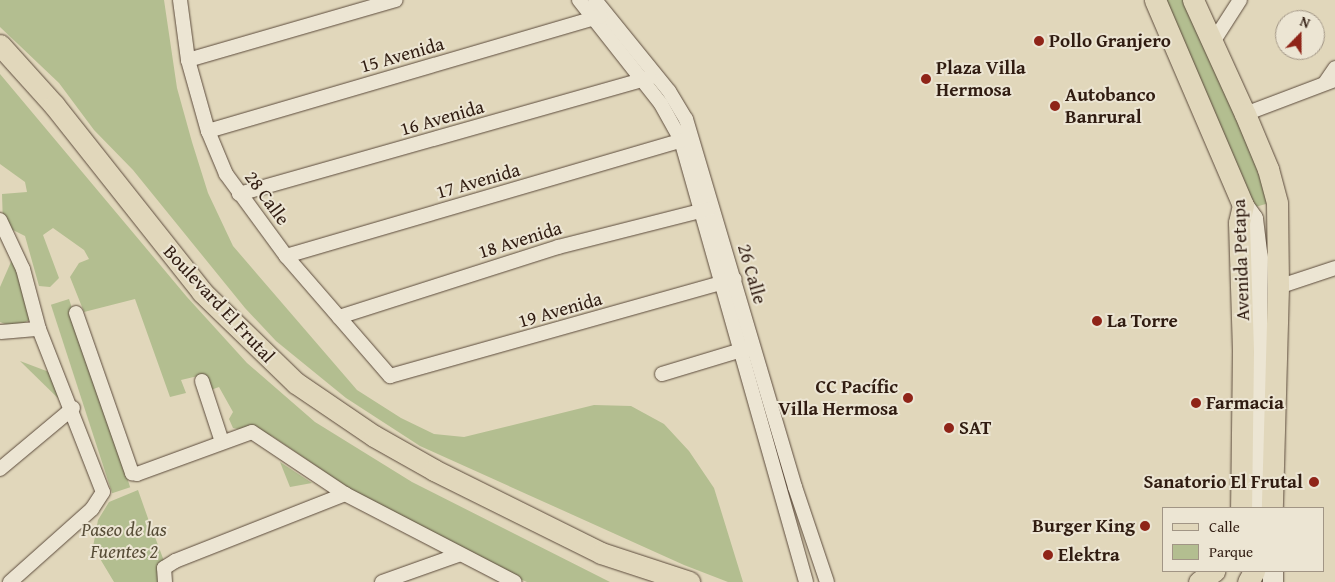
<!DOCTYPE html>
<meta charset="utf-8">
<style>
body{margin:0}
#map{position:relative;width:1335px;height:582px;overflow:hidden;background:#e1d7bb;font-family:"Gentium Book Plus",serif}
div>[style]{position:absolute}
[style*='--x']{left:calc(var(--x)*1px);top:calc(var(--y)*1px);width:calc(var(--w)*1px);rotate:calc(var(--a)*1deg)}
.green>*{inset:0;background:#b3be90;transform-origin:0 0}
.roads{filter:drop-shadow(0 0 1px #5c4b3c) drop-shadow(0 0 1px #5c4b3c)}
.minor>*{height:14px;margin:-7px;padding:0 7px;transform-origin:7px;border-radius:7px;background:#ece5d3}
.secondary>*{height:20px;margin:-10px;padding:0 10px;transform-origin:10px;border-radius:10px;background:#ece5d3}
.primary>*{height:21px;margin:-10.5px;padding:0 10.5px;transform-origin:10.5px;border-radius:10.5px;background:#e1d7bb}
.dots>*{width:14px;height:14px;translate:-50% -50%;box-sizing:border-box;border:2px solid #ece5d3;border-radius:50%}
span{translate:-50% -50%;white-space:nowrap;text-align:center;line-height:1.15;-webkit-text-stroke:4px #ece5d3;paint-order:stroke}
.poi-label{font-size:19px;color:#301c11;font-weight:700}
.left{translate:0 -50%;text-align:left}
.right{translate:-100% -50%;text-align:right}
.street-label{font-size:19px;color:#301c11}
.park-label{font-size:19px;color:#574d37;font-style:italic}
.legend{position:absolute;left:1162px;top:507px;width:162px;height:65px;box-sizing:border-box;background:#ece5d3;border:1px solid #a19585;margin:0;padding:6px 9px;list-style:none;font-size:15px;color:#301c11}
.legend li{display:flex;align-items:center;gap:10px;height:25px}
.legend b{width:25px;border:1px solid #a19585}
.north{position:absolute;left:1275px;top:10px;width:50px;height:50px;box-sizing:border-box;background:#ece5d3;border:1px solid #a19585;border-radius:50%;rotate:22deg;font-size:14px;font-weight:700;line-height:20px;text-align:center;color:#301c11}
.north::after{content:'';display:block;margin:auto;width:18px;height:22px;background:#8f2418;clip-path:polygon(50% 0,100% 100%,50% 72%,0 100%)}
</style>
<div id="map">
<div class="green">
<div style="clip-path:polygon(0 0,164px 0,177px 88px,192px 142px,208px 193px,233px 246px,357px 390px,401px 418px,434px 434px,464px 437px,594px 405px,631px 406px,664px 424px,689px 451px,714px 488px,743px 582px,728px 582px,684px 565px,420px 446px,346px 398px,276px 341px,245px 308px,133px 170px,94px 130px,59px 83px,0 27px)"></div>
<div style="clip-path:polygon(1163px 0,1189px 0,1213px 48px,1269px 203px,1252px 208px)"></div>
<div style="clip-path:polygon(0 74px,187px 297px,247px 363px,315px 422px,412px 482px,610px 582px,527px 582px,473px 559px,371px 503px,272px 436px,233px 428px,229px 419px,233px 412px,219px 387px,205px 392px,198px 376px,181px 380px,186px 393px,170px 397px,135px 299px,84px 312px,70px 277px,79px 263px,89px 259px,84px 250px,53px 228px,43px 235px,59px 278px,50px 287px,39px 286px,25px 236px,3px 225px,2px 194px,27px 192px,25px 182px,0 164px)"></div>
<div style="clip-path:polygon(14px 255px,31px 319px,15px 328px,0 322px,0 287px)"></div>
<div style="left:69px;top:299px;width:198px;height:19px;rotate:72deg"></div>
<div style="clip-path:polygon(20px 361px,57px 375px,67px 407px)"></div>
<div style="clip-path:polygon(280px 462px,312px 483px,290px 487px)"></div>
<div style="clip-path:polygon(138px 490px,150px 524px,172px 582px,114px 582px,93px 547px,98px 520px,109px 502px)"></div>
</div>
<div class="roads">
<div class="minor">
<div style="--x:180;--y:0;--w:61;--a:82.4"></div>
<div style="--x:188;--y:60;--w:74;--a:74.3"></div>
<div style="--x:208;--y:131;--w:47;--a:67.3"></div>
<div style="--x:226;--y:174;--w:102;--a:53.8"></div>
<div style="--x:286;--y:256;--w:159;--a:49.1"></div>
<div style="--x:390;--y:376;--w:358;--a:-15.7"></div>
<div style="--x:579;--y:0;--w:132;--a:51.7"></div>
<div style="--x:661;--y:104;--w:41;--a:60.9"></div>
<div style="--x:681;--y:140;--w:459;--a:74.2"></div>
<div style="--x:595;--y:0;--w:117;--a:50.9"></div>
<div style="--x:669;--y:91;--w:33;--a:59"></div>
<div style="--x:686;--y:119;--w:384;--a:73.5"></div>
<div style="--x:795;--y:487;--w:100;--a:71.4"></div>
<div style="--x:1213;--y:42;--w:50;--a:-57.3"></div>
<div style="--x:188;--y:60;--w:216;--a:-16.1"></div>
<div style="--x:1325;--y:83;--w:18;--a:-56"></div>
<div style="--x:1245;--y:114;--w:96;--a:-20.7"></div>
<div style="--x:208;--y:131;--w:409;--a:-16.3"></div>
<div style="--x:239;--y:194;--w:427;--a:-15.8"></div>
<div style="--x:0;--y:220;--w:54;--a:64.9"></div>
<div style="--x:23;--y:269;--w:62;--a:75.1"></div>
<div style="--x:39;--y:329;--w:175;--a:68.6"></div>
<div style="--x:103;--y:492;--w:20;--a:123"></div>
<div style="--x:92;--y:509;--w:110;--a:138.3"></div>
<div style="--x:286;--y:256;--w:420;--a:-16.3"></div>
<div style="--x:1278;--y:287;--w:60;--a:-18.4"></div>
<div style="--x:76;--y:313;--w:170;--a:70.7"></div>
<div style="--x:132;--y:473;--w:5;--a:11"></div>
<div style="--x:137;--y:474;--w:122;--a:-20.1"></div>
<div style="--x:252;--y:432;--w:112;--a:33.7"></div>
<div style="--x:345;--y:494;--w:191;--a:27.4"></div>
<div style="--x:339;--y:317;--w:230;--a:-17.7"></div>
<div style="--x:558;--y:247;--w:155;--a:-14.2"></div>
<div style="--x:1;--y:332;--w:38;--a:-5"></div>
<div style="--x:662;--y:374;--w:90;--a:-16.8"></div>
<div style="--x:202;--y:381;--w:64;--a:71.8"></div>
<div style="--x:0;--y:469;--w:95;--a:-39.9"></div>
<div style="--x:165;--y:582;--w:14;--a:-94"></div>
<div style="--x:164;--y:568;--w:13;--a:-32"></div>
<div style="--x:175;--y:561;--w:183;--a:-21.5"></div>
<div style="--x:382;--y:582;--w:81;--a:-19.6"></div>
</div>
<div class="secondary">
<div style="--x:1243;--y:205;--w:17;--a:54"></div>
<div style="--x:1253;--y:219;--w:38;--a:83"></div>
<div style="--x:1258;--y:257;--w:251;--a:90.5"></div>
<div style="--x:1273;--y:571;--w:11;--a:90"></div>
</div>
<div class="primary">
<div style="--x:1155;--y:0;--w:223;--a:66.8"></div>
<div style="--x:1243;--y:205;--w:18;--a:103"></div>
<div style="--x:1239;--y:223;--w:128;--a:88.2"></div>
<div style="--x:1243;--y:351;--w:157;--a:90.7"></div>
<div style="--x:1193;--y:0;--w:125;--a:65.5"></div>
<div style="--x:1245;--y:114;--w:60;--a:67.3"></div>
<div style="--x:1268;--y:169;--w:35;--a:75"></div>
<div style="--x:1277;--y:203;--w:84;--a:89.3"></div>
<div style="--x:1278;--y:287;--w:221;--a:91.6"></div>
<div style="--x:0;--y:45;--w:81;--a:48"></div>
<div style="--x:54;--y:105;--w:238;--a:51.6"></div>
<div style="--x:202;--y:292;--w:131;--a:44.1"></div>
<div style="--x:296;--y:383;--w:94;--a:34.2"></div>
<div style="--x:374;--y:436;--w:69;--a:29.5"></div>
<div style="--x:434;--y:470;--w:186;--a:26.4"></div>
<div style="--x:601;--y:553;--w:93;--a:18.2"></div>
<div style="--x:1199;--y:582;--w:19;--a:-36"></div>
<div style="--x:1248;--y:582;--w:13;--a:-61"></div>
</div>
</div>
<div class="dots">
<div style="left:1039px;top:41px;background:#8f2418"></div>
<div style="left:926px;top:79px;background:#8f2418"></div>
<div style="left:1055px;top:106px;background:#8f2418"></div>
<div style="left:1097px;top:321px;background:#8f2418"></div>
<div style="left:908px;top:398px;background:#8f2418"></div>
<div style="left:1196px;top:403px;background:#8f2418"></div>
<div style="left:949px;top:428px;background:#8f2418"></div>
<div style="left:1314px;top:482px;background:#8f2418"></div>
<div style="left:1145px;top:526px;background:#8f2418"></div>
<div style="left:1048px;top:555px;background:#8f2418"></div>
</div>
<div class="poi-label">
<span class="left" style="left:1049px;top:41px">Pollo Granjero</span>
<span class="left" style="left:936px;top:79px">Plaza Villa<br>Hermosa</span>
<span class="left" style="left:1065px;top:106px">Autobanco<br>Banrural</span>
<span class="left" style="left:1107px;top:321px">La Torre</span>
<span class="right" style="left:898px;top:398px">CC Pacífic<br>Villa Hermosa</span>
<span class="left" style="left:1206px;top:403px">Farmacia</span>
<span class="left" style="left:959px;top:428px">SAT</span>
<span class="right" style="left:1303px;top:482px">Sanatorio El Frutal</span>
<span class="right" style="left:1135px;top:526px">Burger King</span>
<span class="left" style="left:1058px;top:555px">Elektra</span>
</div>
<div class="street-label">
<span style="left:402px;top:55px;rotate:-16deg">15 Avenida</span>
<span style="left:442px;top:118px;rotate:-16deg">16 Avenida</span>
<span style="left:478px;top:181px;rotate:-16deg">17 Avenida</span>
<span style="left:267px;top:198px;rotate:54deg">28 Calle</span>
<span style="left:520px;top:240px;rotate:-17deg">18 Avenida</span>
<span style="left:1241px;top:260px;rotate:-92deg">Avenida Petapa</span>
<span style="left:752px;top:274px;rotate:74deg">26 Calle</span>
<span style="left:219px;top:304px;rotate:47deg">Boulevard El Frutal</span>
<span style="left:560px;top:310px;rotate:-16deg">19 Avenida</span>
</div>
<div class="park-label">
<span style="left:124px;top:541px">Paseo de las<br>Fuentes 2</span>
</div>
<ul class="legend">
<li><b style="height:6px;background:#e1d7bb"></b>Calle</li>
<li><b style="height:14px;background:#b3be90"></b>Parque</li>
</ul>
<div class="north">N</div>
</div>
